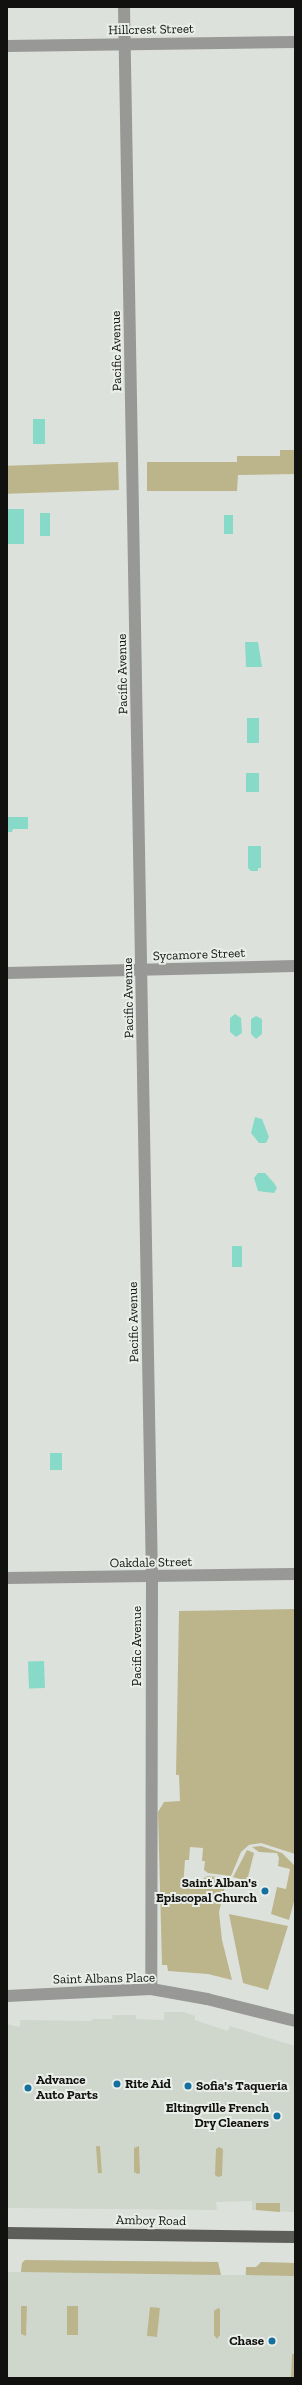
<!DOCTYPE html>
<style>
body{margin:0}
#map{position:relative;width:302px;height:2385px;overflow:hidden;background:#dde1dc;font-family:"Zilla Slab",serif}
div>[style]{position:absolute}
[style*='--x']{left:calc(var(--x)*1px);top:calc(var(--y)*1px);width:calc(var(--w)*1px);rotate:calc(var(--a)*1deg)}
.built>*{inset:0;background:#cfd7cc}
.green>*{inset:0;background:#bcb58b;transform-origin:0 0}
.water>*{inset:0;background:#88dac8;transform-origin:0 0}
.minor>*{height:12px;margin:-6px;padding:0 6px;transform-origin:6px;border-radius:6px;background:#989896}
.major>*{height:12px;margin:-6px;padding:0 6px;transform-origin:6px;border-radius:6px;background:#5d5e5a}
.dots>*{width:11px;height:11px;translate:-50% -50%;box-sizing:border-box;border:2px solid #eaeee9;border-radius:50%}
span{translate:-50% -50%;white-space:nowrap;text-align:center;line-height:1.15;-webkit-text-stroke:4px #eaeee9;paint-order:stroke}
.street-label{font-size:13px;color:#111210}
.poi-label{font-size:13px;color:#111210;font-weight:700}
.right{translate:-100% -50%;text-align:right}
.left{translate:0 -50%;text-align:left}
.frame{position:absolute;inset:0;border:8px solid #111210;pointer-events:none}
</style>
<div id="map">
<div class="built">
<div style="clip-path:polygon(164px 2012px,184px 2012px,195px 2016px,195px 2020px,228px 2031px,230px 2026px,295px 2046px,295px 2212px,252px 2210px,252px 2201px,216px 2202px,217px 2210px,7px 2208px,7px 2024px,20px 2027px,20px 2020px,91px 2021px,92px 2019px,112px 2019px,113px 2015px,136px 2015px,136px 2019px,164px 2020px)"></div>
<div style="clip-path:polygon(25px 2260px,218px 2262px,221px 2275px,245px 2275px,246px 2267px,256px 2267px,261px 2262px,295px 2263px,295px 2378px,7px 2378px,7px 2272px,21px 2272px,22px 2263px)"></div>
</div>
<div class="green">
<div style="clip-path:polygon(280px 450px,295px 450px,295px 474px,238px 475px,237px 491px,147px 491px,147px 462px,237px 462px,237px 456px,280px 456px)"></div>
<div style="left:118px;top:462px;width:28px;height:111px;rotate:88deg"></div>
<div style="clip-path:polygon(295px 1609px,295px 1854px,261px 1843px,249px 1845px,241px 1852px,231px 1876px,208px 1873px,204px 1870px,205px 1861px,202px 1861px,203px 1848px,190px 1847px,189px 1860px,185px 1860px,183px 1888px,203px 1889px,203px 1879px,207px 1876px,227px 1878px,219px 1912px,222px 1940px,232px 1980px,208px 1974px,168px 1971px,167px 1965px,162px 1965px,158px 1812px,164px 1802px,180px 1801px,179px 1775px,176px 1775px,179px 1611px)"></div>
<div style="clip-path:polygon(261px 1846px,282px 1853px,295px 1866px,295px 1898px,289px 1920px,271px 1914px,277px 1887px,286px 1889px,290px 1869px,278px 1866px,279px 1858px,277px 1853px,259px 1852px,252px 1847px)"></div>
<div style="clip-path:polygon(247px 1850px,254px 1853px,247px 1881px,233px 1877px)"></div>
<div style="clip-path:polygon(229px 1914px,288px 1926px,268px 1990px,243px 1983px)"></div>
<div style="left:100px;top:2146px;width:27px;height:4px;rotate:86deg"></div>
<div style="clip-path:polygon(139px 2146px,140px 2173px,138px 2174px,134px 2172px,134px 2148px)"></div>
<div style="clip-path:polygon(219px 2147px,223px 2149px,222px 2176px,218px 2177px,215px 2175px,216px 2149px)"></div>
<div style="clip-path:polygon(256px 2203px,280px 2203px,280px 2212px,256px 2210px)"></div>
<div style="clip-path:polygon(25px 2260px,218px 2262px,221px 2275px,21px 2272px,22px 2263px)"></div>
<div style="clip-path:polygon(261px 2262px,295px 2263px,295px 2276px,246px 2275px,246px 2267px,256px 2267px)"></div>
<div style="clip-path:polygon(21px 2306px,27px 2306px,26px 2336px,21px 2334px)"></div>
<div style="left:78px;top:2306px;width:29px;height:11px;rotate:90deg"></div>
<div style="left:150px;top:2307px;width:10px;height:29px;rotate:6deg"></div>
<div style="clip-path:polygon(218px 2308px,220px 2309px,220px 2335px,217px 2339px,214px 2335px,214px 2311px)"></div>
<div style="clip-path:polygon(292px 2354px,295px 2354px,295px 2378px,291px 2378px)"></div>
</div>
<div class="water">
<div style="left:33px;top:419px;width:12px;height:25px"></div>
<div style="left:7px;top:509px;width:17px;height:35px"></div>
<div style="left:40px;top:513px;width:10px;height:23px"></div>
<div style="left:224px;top:515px;width:9px;height:19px"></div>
<div style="clip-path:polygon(245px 642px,258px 642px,262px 667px,246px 667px)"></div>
<div style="left:247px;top:718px;width:12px;height:25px"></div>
<div style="left:246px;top:773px;width:13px;height:19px"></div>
<div style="clip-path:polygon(7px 817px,28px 817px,28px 829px,13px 829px,12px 832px,7px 832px)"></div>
<div style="clip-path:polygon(248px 846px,261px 846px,261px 868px,258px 868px,258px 871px,251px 871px,248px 868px)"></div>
<div style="clip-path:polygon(235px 1014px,241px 1018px,242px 1033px,236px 1037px,230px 1032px,230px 1018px)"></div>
<div style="clip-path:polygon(256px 1016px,262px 1019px,262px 1034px,256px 1039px,251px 1034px,251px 1019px)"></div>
<div style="clip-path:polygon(255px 1117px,262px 1119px,269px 1137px,266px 1143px,259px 1143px,251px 1133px)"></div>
<div style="clip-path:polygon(258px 1173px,265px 1173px,274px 1183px,277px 1188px,274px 1193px,258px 1191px,254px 1178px)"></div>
<div style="left:232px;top:1246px;width:10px;height:21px"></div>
<div style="left:50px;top:1453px;width:12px;height:17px"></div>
<div style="left:44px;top:1661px;width:27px;height:16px;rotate:88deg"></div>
</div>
<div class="minor">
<div style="--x:124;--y:7;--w:1571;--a:88.98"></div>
<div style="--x:152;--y:1578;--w:411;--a:90.1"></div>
<div style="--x:7;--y:46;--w:288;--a:-0.8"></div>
<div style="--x:7;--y:973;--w:288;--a:-1.4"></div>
<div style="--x:7;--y:1578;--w:288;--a:-0.8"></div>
<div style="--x:7;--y:1996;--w:144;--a:-2.8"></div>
<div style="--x:151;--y:1989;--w:57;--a:10.1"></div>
<div style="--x:207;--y:1999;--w:91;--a:14"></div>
</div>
<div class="major">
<div style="--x:7;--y:2233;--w:288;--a:0.8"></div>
</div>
<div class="dots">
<div style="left:265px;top:1891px;background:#14709f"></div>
<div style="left:117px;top:2084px;background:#14709f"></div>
<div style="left:188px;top:2086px;background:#14709f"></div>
<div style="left:28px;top:2088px;background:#14709f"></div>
<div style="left:277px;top:2116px;background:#14709f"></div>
<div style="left:272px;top:2341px;background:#14709f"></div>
</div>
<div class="street-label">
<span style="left:151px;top:30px;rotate:-1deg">Hillcrest Street</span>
<span style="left:117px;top:351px;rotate:-91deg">Pacific Avenue</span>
<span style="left:123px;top:674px;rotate:-91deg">Pacific Avenue</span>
<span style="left:199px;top:955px;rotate:-2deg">Sycamore Street</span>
<span style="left:129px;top:998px;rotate:-91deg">Pacific Avenue</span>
<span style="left:134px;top:1322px;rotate:-91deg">Pacific Avenue</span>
<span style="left:151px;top:1563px;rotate:-1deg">Oakdale Street</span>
<span style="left:137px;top:1646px;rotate:-90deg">Pacific Avenue</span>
<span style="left:104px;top:1979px;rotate:-1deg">Saint Albans Place</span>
<span style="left:151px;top:2221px;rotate:1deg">Amboy Road</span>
</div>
<div class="poi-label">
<span class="right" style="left:257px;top:1891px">Saint Alban's<br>Episcopal Church</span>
<span class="left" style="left:36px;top:2088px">Advance<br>Auto Parts</span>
<span class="left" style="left:125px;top:2084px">Rite Aid</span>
<span class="left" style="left:196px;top:2086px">Sofia's Taqueria</span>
<span class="right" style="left:269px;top:2116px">Eltingville French<br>Dry Cleaners</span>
<span class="right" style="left:264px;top:2341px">Chase</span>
</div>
<div class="frame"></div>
</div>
